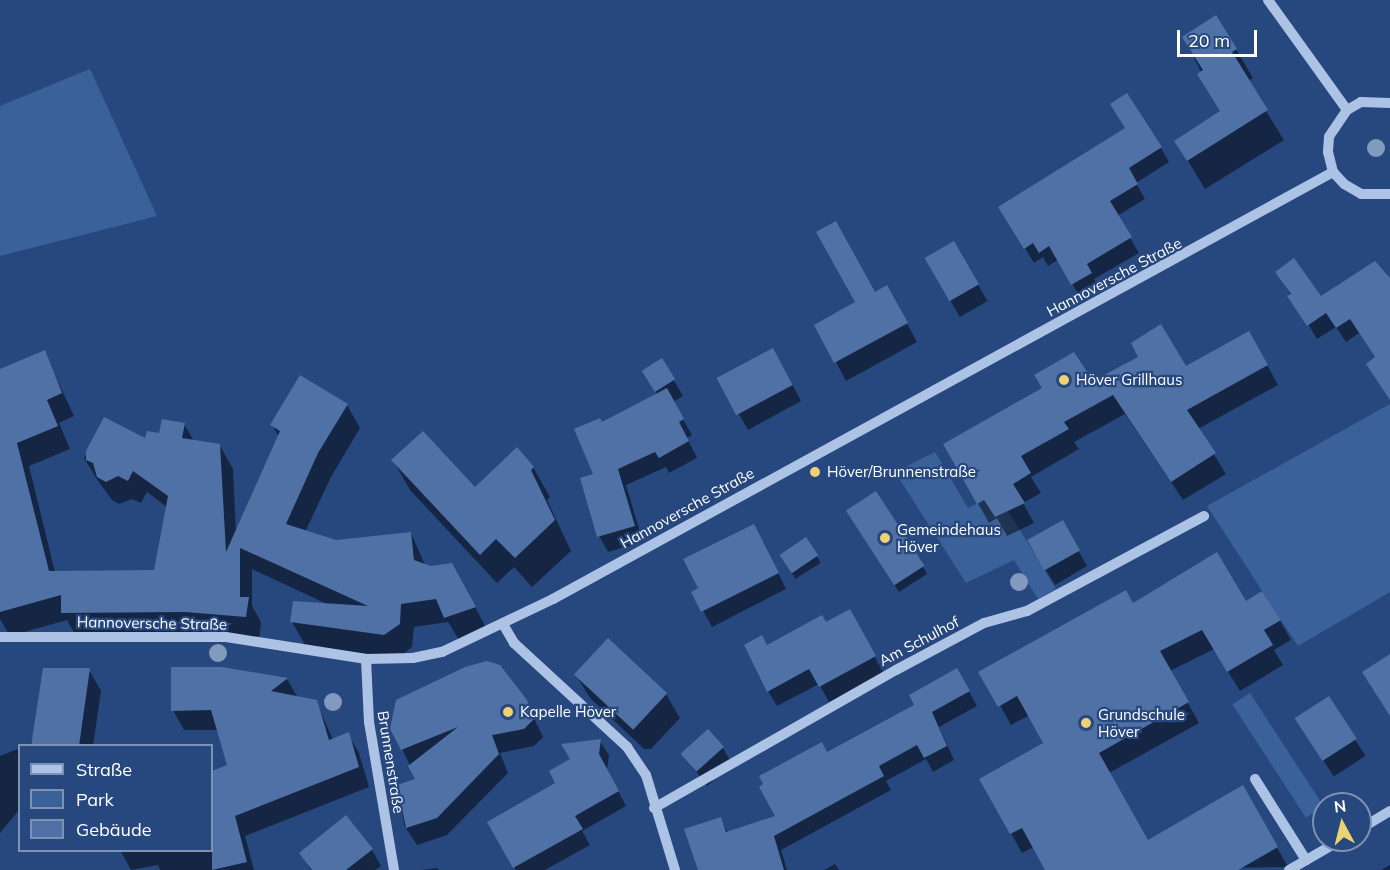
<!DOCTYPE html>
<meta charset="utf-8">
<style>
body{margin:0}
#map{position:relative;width:1390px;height:870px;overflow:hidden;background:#27487e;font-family:Mulish,sans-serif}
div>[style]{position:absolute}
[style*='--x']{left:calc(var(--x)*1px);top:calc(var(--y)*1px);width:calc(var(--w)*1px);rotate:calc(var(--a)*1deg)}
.green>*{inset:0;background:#3b619b;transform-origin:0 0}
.shadow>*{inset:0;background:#0007;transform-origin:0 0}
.building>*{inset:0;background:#4f71a6;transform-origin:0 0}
.minor>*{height:10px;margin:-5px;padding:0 5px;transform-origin:5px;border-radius:5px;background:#adc3e5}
.trees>*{width:18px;height:18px;margin:-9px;border-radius:50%;background:#839abf}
.dots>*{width:16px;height:16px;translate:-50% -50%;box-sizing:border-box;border:3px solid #27487e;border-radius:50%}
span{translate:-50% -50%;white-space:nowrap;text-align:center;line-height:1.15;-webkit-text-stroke:4.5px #27487e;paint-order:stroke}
.street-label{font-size:15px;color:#fff}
.poi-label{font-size:15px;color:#fff}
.left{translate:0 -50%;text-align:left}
.legend{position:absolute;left:18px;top:744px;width:195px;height:108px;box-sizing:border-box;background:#27487e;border:2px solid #7d91b2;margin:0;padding:8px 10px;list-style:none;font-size:18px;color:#fff}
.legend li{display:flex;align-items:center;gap:12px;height:30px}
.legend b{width:30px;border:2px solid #7d91b2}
.north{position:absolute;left:1312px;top:792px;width:60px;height:60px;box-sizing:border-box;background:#27487e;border:2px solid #7d91b2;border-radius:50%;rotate:353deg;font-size:16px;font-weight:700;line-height:24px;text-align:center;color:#fff}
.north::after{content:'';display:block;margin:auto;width:21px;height:27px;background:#edd172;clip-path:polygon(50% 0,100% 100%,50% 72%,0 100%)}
.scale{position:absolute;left:1177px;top:30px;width:80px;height:27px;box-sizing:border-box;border:3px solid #fff;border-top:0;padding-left:8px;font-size:18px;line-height:21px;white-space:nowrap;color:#fff;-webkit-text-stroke:4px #27487e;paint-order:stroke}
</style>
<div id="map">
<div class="green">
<div style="clip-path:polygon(90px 69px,157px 216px,0 256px,0 106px)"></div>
<div style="clip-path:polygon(1390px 404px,1390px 592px,1298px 646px,1207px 506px)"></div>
<div style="clip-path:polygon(935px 452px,968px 508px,984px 500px,995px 517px,1008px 511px,1056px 589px,1038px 599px,1014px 560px,966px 583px,895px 472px)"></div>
<div style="left:1250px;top:693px;width:135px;height:21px;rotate:57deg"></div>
</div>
<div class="shadow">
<div style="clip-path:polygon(1184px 37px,1236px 49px,1253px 78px,1248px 82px,1284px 140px,1205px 189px,1176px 141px,1221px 113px)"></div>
<div style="clip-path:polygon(1161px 148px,1169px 162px,1136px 183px,1145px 199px,1117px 216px,1139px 253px,1094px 279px,1099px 288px,1081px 299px,1058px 260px,1048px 266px,1043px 257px,1034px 263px,1000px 207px)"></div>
<div style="left:954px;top:243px;width:67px;height:32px;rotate:60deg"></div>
<div style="clip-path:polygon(1277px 272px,1321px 298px,1390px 281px,1390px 400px,1376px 358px,1359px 333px,1346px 342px,1336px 327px,1317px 339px)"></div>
<div style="clip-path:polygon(874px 293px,897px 305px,917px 342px,846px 381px,836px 362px)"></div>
<div style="clip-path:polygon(44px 352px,74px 416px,59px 423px,70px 449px,29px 466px,55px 572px,155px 572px,168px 508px,147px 492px,141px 503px,132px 499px,119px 504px,112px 500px,98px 481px,84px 458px,104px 419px,146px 440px,184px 424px,194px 441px,220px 446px,233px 469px,236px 533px,279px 437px,272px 425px,347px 405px,360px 428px,331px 477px,305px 532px,336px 542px,411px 533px,425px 565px,465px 587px,487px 630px,459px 640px,448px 622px,414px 627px,412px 647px,398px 658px,305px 645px,292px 622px,329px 605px,252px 569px,252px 606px,261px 622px,259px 640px,76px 636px,67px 620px,10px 636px,0 619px,0 370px)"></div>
<div style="clip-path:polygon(1260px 352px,1278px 385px,1198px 429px,1226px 474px,1183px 500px,1125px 414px,1074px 442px,1079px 449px,1031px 477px,1041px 493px,1023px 503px,1034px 523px,1007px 536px,997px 518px,989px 523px,945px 444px,1093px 383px)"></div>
<div style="clip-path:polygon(662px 360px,683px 396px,673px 402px,692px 435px,687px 438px,697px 458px,669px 473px,666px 467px,626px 485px,643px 542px,608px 552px,599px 536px,595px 475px,602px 423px,657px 394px,644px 372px)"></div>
<div style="clip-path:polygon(782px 365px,801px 401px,748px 430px,719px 379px)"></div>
<div style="clip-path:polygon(393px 460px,474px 489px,533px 467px,550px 497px,547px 500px,571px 551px,532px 587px,514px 567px,497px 583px,410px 490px)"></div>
<div style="clip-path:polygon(852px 518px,923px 567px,927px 574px,899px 592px)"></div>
<div style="clip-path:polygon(1062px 522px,1087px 566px,1055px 585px,1038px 557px)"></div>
<div style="left:806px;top:539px;width:28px;height:30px;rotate:58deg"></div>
<div style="clip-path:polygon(763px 542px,786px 589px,712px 627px,693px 592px)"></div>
<div style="clip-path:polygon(1246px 603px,1280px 621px,1291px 640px,1274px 650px,1283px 665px,1240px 691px,1214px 649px,1170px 671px,1199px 723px,1109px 773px,1147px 842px,1243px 787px,1288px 867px,1047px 870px,1034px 847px,1022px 853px,981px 779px,1046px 743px,1030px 715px,1011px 725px,981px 672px,1133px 605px)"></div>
<div style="clip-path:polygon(859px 627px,883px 672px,829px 702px,819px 684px,777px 706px,768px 691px,767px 647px)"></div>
<div style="clip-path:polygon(608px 640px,666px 694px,680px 718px,651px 749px,644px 749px,590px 698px,576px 675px)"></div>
<div style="clip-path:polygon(221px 669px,287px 679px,298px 698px,316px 701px,333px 740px,348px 734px,359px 753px,369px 787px,245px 836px,254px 870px,160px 870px,158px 865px,131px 870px,120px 850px,212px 850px,212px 771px,229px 766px,218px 730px,184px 730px,173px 710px)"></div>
<div style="clip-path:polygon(89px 670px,101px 691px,93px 746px,26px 746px,33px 742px)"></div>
<div style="clip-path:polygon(957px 670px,977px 706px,939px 727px,954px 760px,933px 772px,926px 759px,886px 781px,891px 790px,781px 850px,787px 870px,699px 870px,720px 819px,728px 832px,777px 817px,827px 754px,916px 705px)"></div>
<div style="left:1328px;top:698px;width:69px;height:38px;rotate:57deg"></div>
<div style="clip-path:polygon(526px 701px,543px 737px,534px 746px,500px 753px,508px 773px,447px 835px,417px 845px,404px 825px,398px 786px,417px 780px,392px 728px)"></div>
<div style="clip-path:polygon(600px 741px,609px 755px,607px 770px,626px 806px,582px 831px,590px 845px,545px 870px,516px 870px,489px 822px,557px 784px)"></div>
<div style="clip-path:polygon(20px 748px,20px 809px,0 833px,0 756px)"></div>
<div style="clip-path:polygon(723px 748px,732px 764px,707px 786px,683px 754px)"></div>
<div style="clip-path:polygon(372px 850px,381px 866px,375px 870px,311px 870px,301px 853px)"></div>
<div style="clip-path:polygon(835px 864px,839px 870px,824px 870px)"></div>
<div style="clip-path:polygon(1390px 865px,1390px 870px,1381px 870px)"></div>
<div style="clip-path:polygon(437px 868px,439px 870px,421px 870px)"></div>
</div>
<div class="building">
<div style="clip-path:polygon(1216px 15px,1237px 49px,1232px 52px,1268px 110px,1187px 161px,1174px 141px,1220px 111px,1197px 74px,1203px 70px,1182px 37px)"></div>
<div style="clip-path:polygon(1127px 93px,1162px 147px,1129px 168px,1138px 184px,1110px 201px,1132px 237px,1087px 264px,1092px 273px,1071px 285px,1049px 246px,1039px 253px,1033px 243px,1024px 249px,998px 207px,1125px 128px,1110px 104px)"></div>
<div style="clip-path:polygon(836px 221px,875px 292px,887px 285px,908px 323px,834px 363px,814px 325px,855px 302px,816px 232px)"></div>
<div style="left:954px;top:241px;width:50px;height:34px;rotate:60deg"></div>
<div style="clip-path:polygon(1294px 258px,1321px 296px,1375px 261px,1390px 278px,1390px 400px,1366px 364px,1375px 357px,1350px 319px,1336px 328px,1326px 313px,1307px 326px,1287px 296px,1291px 294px,1275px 272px)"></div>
<div style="clip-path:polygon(1161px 324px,1186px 366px,1249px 331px,1268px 365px,1187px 410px,1216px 453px,1171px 482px,1113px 395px,1064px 422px,1069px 429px,1021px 456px,1031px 473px,1013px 484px,1025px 503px,995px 517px,984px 500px,977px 504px,943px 444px,1042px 388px,1034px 375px,1074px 352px,1093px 381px,1138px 357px,1131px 343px)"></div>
<div style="left:773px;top:348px;width:42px;height:64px;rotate:62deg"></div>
<div style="clip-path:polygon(45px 350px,62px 393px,47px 400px,58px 426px,17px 443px,49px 571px,154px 570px,168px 496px,133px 471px,128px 481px,118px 476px,106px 482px,97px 477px,93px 463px,86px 460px,86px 451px,104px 417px,145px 438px,147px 431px,159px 433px,162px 419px,185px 423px,182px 438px,220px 444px,226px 552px,280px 431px,270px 425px,300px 375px,348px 404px,318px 453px,286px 524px,336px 540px,411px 532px,414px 560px,431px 566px,452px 563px,476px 607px,444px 618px,436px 599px,401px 604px,400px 624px,384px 635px,290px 622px,293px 601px,368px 606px,240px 548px,240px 597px,249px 597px,246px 617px,185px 612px,61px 613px,61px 595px,0 612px,0 369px)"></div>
<div style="left:662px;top:358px;width:25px;height:24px;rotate:58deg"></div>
<div style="clip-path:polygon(667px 388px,684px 419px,679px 422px,689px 441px,659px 458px,655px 452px,618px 469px,635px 526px,597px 537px,580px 478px,593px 474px,574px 429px,600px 418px,602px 422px)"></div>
<div style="clip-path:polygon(423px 431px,475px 487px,517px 447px,534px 467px,531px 470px,555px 520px,515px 558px,496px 539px,480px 555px,391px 460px)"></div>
<div style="left:876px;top:491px;width:89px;height:36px;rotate:57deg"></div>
<div style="left:1063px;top:520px;width:35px;height:41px;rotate:61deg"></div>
<div style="clip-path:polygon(754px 524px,779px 573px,701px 612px,691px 592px,698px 588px,683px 559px)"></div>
<div style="left:806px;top:537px;width:22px;height:32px;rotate:56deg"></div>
<div style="clip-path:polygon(1217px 552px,1246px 601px,1262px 591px,1281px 620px,1264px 630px,1273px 645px,1227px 672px,1202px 630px,1160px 651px,1189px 702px,1099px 753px,1148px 840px,1243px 785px,1278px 847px,1238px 870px,1045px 870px,1022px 828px,1010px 834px,979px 779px,1043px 743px,1017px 696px,998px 707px,978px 672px,1126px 590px,1133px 603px)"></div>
<div style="clip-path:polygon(850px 609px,876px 656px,819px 687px,809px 669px,767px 692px,744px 645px,762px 635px,767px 645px,822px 615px,826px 622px)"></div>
<div style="left:608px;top:638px;width:81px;height:50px;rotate:43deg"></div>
<div style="clip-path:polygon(1390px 654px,1390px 716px,1362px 672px)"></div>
<div style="clip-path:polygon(487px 661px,500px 665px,527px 700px,534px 719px,524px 729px,492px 735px,499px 754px,437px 818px,406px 828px,397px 785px,415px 779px,408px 766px,458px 727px,401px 750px,390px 729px,396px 700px,465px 667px)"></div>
<div style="clip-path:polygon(171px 667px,222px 667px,288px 678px,271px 691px,317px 700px,329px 740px,349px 732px,359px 767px,235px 816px,247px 862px,212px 870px,212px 771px,227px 765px,211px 710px,171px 711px)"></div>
<div style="clip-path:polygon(43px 668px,90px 668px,79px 746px,31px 746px)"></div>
<div style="clip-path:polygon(957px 668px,970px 691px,932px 712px,947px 746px,924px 758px,917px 745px,879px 766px,884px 776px,774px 836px,784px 870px,698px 870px,684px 829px,721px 817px,726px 832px,775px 816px,759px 787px,763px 784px,759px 776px,822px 742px,827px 752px,914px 705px,909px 695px)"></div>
<div style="left:1329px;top:696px;width:51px;height:41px;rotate:57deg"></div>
<div style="left:708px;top:729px;width:24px;height:37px;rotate:48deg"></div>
<div style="clip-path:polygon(601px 739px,599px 754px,619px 791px,575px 816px,583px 829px,513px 868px,487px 822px,555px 783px,549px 771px,570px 759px,561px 744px)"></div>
<div style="clip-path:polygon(346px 815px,373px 849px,346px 870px,312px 870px,299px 853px)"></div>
</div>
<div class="minor">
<div style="--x:1268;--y:0;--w:135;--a:54.3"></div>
<div style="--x:1390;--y:103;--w:29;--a:-178"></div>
<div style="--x:1361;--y:102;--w:16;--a:150"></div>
<div style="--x:1347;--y:110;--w:32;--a:124"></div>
<div style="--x:1329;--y:137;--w:15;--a:94"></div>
<div style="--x:1328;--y:152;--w:21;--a:76"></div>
<div style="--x:1333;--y:172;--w:16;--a:47"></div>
<div style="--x:1344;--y:184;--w:20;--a:30"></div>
<div style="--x:1361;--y:194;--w:29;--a:0"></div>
<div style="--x:503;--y:624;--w:22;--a:60"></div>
<div style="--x:514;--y:643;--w:154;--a:42.6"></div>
<div style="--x:627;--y:747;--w:34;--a:56"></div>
<div style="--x:646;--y:775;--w:99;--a:73"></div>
<div style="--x:0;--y:637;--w:226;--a:0"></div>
<div style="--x:226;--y:637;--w:142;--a:8.9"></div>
<div style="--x:366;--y:659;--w:47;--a:-1.2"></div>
<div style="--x:413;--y:658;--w:30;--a:-12"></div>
<div style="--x:442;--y:652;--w:123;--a:-25.5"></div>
<div style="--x:553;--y:599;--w:889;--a:-28.7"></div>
<div style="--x:366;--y:659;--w:63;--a:87.3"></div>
<div style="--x:369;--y:722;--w:150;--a:80.4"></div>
<div style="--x:1255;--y:779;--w:96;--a:57.8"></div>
<div style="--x:654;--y:808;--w:279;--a:-29.7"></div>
<div style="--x:896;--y:670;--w:100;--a:-28.1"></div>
<div style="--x:984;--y:623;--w:45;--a:-15.6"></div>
<div style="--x:1027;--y:611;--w:201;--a:-28.2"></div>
<div style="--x:1360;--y:829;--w:35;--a:-31"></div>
<div style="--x:1289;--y:870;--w:60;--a:-30"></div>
</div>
<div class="trees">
<div style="left:1376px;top:148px"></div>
<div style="left:1019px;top:582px"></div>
<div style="left:218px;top:653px"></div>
<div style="left:333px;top:702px"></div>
</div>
<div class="dots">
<div style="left:1064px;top:380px;background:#edd172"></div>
<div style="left:815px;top:472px;background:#edd172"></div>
<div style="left:885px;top:538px;background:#edd172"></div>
<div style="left:508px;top:712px;background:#edd172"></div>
<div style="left:1086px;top:723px;background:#edd172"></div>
</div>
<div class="street-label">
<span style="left:1114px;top:277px;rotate:-28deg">Hannoversche Straße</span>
<span style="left:687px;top:508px;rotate:-29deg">Hannoversche Straße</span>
<span style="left:152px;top:623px;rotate:1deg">Hannoversche Straße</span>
<span style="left:919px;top:641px;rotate:-28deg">Am Schulhof</span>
<span style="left:391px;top:762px;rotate:81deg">Brunnenstraße</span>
</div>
<div class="poi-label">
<span class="left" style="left:1076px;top:380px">Höver Grillhaus</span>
<span class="left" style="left:827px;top:472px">Höver/Brunnenstraße</span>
<span class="left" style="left:897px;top:538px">Gemeindehaus<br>Höver</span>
<span class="left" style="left:520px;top:712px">Kapelle Höver</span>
<span class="left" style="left:1098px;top:723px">Grundschule<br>Höver</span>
</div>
<ul class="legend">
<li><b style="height:8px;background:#adc3e5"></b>Straße</li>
<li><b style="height:16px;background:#3b619b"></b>Park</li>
<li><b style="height:16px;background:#4f71a6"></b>Gebäude</li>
</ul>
<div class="north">N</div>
<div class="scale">20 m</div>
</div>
